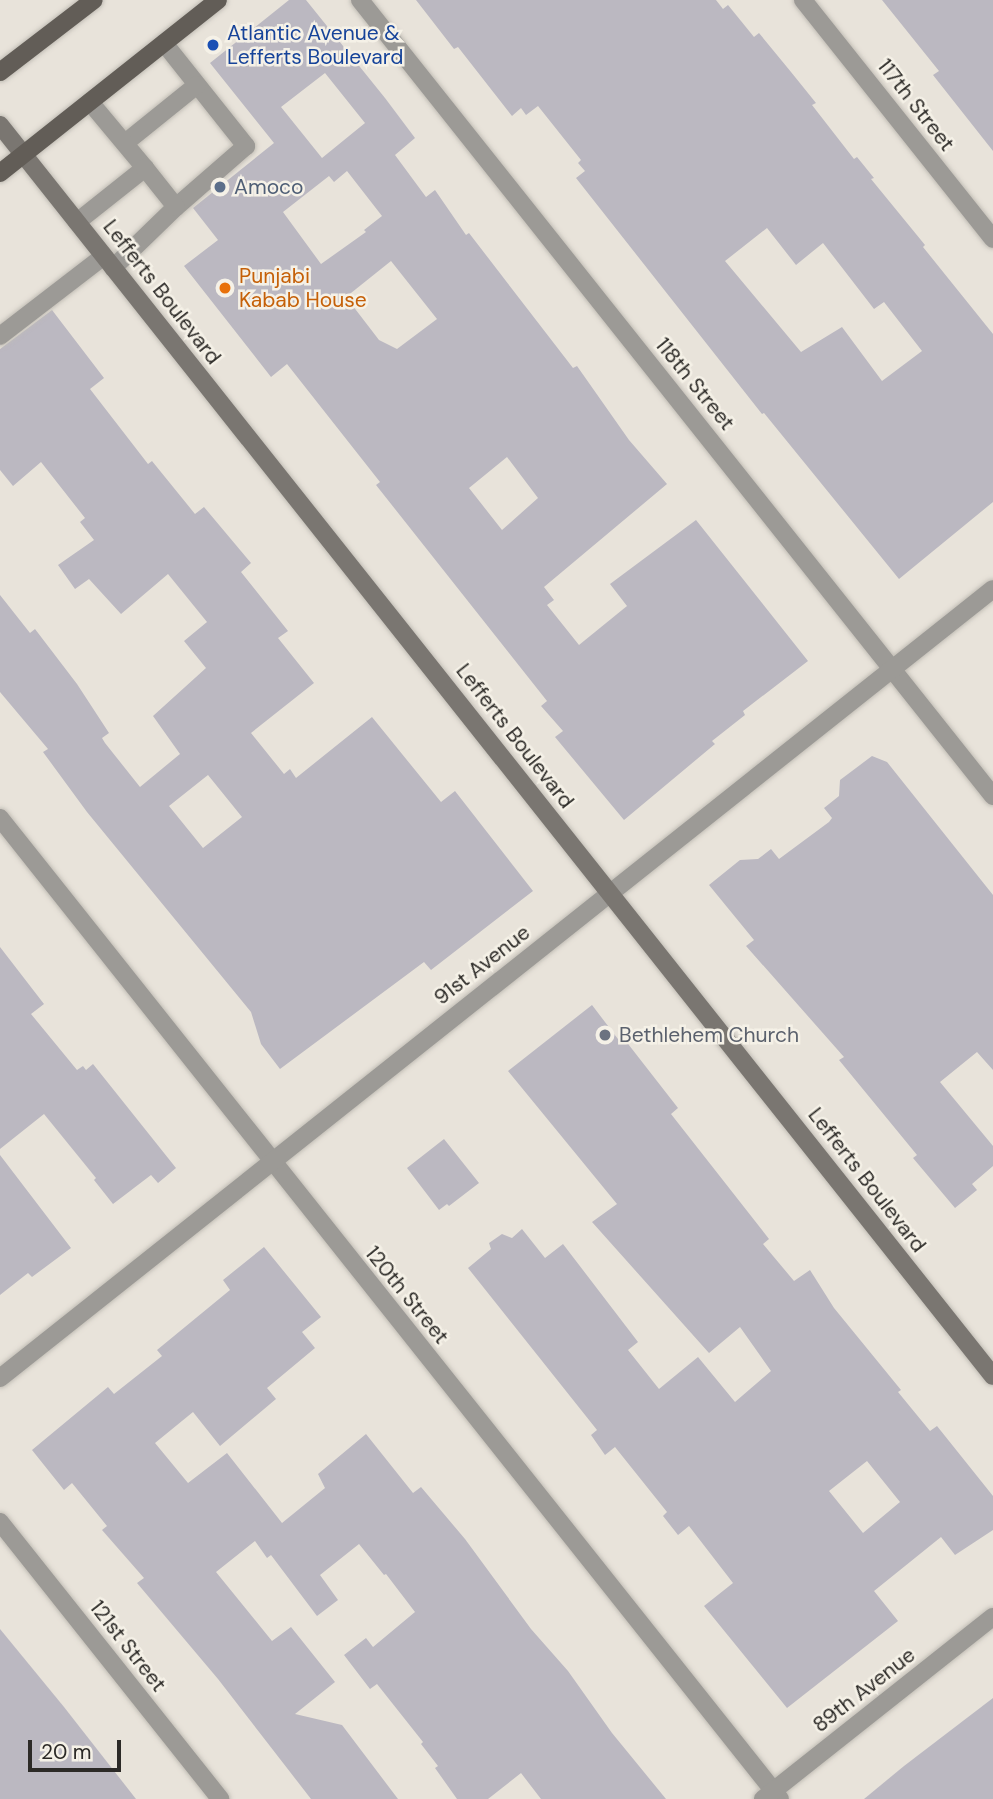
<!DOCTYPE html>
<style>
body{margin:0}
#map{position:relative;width:993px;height:1799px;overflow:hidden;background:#e8e3da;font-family:"DM Sans",sans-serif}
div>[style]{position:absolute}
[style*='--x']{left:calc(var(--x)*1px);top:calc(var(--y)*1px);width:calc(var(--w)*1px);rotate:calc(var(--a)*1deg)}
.building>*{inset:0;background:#bbb8c1}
.roads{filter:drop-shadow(0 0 2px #c2beb6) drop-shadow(0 0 2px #c2beb6)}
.lane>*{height:18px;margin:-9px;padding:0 9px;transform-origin:9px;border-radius:9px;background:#9c9a96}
.street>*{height:18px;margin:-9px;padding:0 9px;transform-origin:9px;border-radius:9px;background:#9c9a96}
.secondary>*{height:18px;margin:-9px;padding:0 9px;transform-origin:9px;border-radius:9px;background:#7a7671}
.primary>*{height:18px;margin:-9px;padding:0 9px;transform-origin:9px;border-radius:9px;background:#625d57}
.dots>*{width:19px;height:19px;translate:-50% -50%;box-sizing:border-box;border:4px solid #f5f1e7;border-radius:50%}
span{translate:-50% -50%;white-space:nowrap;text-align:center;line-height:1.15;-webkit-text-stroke:5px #f5f1e7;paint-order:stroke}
.transit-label{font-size:21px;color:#164399}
.left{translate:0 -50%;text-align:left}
.street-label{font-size:21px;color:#2c2a27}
.service-label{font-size:21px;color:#4e5e75}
.food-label{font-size:21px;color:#c56008}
.worship-label{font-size:21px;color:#5b616d}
.scale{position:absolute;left:28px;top:1740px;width:93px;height:32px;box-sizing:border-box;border:4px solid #2c2a27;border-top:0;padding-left:9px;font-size:21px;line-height:24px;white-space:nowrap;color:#2c2a27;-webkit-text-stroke:5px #f5f1e7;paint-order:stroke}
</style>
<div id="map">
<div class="building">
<div style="clip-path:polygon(evenodd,289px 0,306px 0,385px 98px,415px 138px,395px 155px,426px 197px,435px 190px,466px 235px,469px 233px,573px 368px,577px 366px,629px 440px,667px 484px,544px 587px,554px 600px,547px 605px,579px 645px,627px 606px,610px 584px,696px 520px,808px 661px,743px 711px,745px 715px,712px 741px,715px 744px,624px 820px,555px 737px,563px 731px,541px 706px,547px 701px,376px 485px,380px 482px,287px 364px,271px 377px,184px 266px,218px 240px,193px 208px,274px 143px,210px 63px,289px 0,325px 73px,365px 123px,322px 158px,281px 107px,325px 73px,289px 0,347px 171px,382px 216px,364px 230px,366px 232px,321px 264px,283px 212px,329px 176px,334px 182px,347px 171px,289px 0,391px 261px,437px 319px,397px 349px,379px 340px,346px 297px,391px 261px,289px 0,507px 457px,538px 498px,502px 530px,469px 488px,507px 457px)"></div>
<div style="clip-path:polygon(evenodd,416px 0,716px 0,723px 9px,728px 5px,754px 37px,759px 33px,791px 72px,816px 103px,812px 105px,854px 159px,857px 157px,874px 178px,871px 179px,925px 245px,923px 247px,993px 334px,993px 502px,899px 579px,764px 413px,762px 414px,576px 178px,585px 171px,578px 163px,581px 160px,538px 106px,526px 115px,521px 108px,512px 116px,458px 47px,454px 49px,416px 0,767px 228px,796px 265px,823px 243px,874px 309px,884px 302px,922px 351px,882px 381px,842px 327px,801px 352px,725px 261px,767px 228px)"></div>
<div style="clip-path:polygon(882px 0,993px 0,993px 151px,933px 75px,939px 71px)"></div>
<div style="clip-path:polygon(evenodd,52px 310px,104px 378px,90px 389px,148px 464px,152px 461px,195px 514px,204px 507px,251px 563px,241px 572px,288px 631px,278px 638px,314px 683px,251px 733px,284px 774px,290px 769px,296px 778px,372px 717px,441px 802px,455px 791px,533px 891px,431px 970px,424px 962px,280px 1069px,261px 1044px,251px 1012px,87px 812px,43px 752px,48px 749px,0 692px,0 595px,30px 633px,35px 629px,77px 684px,109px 733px,102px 738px,105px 743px,140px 787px,180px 754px,153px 716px,206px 668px,184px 641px,207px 622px,168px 574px,121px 614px,89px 579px,75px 589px,58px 565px,94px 540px,80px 522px,85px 518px,41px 462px,13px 486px,0 470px,0 349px,52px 310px,208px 775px,242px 817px,203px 848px,169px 806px,208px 775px)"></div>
<div style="clip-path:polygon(872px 756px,887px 762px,993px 895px,993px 1070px,977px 1052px,940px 1082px,993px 1146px,993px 1166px,972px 1184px,977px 1190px,955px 1208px,913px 1158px,917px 1155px,839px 1060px,844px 1057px,746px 946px,754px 940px,709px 885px,740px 860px,758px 859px,771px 849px,779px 859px,829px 822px,832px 818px,824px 808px,839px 796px,840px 780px)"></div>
<div style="clip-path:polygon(0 947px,44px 1004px,31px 1014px,77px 1070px,83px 1066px,86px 1070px,93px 1064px,176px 1168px,158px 1183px,151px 1175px,113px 1204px,94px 1180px,96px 1178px,44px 1114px,0 1149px)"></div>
<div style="clip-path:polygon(evenodd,592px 1005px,621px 1043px,625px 1040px,678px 1108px,671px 1114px,769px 1239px,763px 1244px,794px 1281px,810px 1270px,834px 1308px,901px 1390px,898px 1392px,930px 1431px,937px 1426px,993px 1496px,993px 1530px,955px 1555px,941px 1537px,874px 1591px,898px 1621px,787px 1708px,704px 1606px,733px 1583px,689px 1526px,678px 1535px,663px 1516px,667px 1512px,615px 1447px,605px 1455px,591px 1435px,597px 1430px,468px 1268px,491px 1249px,489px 1243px,502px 1234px,512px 1238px,522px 1229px,545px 1258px,563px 1244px,638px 1342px,628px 1350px,659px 1389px,698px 1357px,735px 1402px,771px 1371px,740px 1327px,709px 1353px,592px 1222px,617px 1204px,508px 1071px,592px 1005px,867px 1461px,900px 1502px,863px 1533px,829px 1491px,867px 1461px)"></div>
<div style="clip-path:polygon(444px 1139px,479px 1183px,449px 1206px,447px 1204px,439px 1210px,407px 1168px)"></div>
<div style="clip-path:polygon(0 1155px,71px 1248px,32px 1277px,28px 1273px,0 1295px)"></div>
<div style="clip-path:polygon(264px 1247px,321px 1317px,302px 1332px,315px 1348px,267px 1388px,276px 1399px,220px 1446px,193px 1412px,155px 1443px,188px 1483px,227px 1453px,282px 1523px,325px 1488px,318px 1474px,366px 1434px,413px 1493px,421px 1487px,465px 1539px,531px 1629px,568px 1671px,612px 1733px,666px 1799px,541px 1799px,521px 1773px,488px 1799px,457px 1799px,435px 1768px,438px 1766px,421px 1744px,423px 1742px,377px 1684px,370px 1689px,344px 1655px,366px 1638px,373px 1647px,415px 1612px,386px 1574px,384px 1575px,359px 1544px,320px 1575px,338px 1600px,317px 1616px,271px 1555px,267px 1558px,255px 1541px,216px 1572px,272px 1641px,291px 1627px,335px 1682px,295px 1714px,342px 1725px,398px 1799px,311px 1799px,218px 1679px,137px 1583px,144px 1578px,102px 1530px,107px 1526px,72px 1483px,64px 1490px,32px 1450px,108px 1387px,114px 1394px,162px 1356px,157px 1350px,230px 1290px,223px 1280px)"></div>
<div style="clip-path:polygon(0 1629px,64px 1707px,136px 1799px,0 1799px)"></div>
<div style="clip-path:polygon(993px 1698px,993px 1799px,864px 1799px,904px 1766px)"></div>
</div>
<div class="roads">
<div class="lane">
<div style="--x:164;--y:43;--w:132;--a:51.5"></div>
<div style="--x:246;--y:146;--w:93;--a:138.9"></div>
<div style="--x:125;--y:143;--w:92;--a:-38.9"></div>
<div style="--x:77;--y:222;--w:87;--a:-38.5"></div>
<div style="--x:145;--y:168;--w:86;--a:-129.8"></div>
<div style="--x:113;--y:268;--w:88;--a:-44.1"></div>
<div style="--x:176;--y:207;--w:50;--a:-128.5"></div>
<div style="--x:0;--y:336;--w:131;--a:-37.6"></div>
</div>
<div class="street">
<div style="--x:360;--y:0;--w:1017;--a:51.51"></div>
<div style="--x:803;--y:0;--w:305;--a:51.5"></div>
<div style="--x:0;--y:818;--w:1253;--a:51.51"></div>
<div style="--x:0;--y:1378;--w:1268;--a:-38.47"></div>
<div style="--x:0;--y:1522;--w:354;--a:51.5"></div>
<div style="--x:763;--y:1799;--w:293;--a:-38.4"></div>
</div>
<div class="secondary">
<div style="--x:0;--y:125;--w:1597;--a:51.56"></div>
</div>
<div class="primary">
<div style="--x:0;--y:72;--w:118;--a:-37.5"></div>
<div style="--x:0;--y:173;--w:278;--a:-38.4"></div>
</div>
</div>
<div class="dots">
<div style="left:213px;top:45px;background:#1a4fb4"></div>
<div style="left:220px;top:187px;background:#5c6f8a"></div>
<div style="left:225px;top:288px;background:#e8710a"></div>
<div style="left:605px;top:1035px;background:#6b7280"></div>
</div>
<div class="transit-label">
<span class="left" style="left:227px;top:45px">Atlantic Avenue &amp;<br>Lefferts Boulevard</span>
</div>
<div class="street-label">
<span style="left:916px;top:105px;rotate:52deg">117th Street</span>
<span style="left:162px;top:292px;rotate:52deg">Lefferts Boulevard</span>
<span style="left:695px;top:384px;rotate:51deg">118th Street</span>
<span style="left:515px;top:736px;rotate:52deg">Lefferts Boulevard</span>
<span style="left:482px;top:965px;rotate:-38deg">91st Avenue</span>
<span style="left:867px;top:1180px;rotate:52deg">Lefferts Boulevard</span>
<span style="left:407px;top:1295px;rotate:51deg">120th Street</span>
<span style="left:128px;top:1646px;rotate:52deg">121st Street</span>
<span style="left:864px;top:1690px;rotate:-38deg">89th Avenue</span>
</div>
<div class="service-label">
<span class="left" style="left:234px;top:187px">Amoco</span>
</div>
<div class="food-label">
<span class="left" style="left:239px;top:288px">Punjabi<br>Kabab House</span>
</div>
<div class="worship-label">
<span class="left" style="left:619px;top:1035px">Bethlehem Church</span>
</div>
<div class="scale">20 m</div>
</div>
